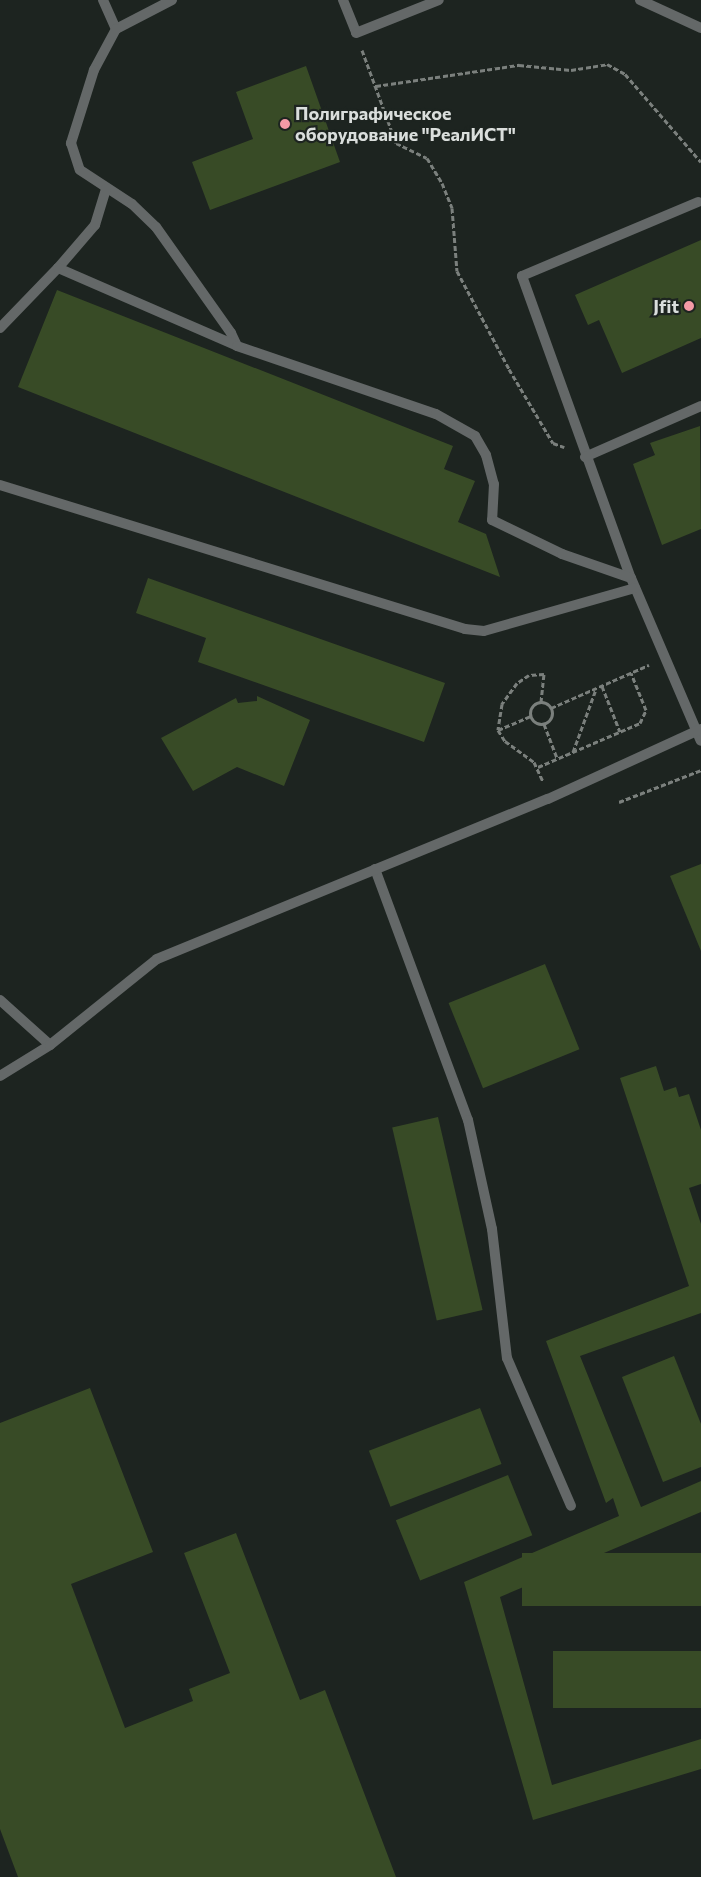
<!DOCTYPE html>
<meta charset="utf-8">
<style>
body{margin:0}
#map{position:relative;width:701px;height:1877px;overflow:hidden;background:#1d2420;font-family:Commissioner,sans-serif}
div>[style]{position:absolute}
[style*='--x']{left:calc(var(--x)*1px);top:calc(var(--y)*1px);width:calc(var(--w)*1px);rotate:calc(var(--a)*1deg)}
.building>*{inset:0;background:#384b26;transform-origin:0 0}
.path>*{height:3px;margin-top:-1.5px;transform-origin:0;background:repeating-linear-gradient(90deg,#7b807d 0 5px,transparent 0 7.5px)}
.path>.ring{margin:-1.5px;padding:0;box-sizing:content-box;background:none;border:3px solid #7b807d;border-radius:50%}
.service>*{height:10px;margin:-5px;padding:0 5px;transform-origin:5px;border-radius:5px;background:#646868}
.dots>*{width:14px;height:14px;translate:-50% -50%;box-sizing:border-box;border:2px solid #1d2420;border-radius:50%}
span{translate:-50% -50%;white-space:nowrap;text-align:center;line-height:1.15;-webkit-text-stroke:4.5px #1d2420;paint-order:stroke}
.poi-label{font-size:18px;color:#dadedc;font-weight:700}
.left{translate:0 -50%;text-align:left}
.right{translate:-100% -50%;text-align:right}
</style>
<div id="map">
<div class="building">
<div style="clip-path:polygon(306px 66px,340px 162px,210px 210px,192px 162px,253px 139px,236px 92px)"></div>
<div style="clip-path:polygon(701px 240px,701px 338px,622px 373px,599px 320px,588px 325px,575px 295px)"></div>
<div style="clip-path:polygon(57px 290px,453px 446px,444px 469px,475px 481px,458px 522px,486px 534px,500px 577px,18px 387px)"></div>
<div style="clip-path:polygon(700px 426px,701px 529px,662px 545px,633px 464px,655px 455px,650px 443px)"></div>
<div style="clip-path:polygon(148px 578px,445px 683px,424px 742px,198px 662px,206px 638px,136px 613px)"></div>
<div style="clip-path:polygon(257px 696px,310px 720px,284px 786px,237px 767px,193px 791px,161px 738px,236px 698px,238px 703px,257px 701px)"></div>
<div style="clip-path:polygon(701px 864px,701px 951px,670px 876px)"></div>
<div style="left:545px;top:964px;width:92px;height:104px;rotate:68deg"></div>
<div style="clip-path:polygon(656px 1066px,664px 1091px,676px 1087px,679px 1097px,689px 1094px,701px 1130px,701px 1184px,689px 1188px,701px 1224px,701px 1313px,580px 1356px,641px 1507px,701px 1481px,701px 1512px,500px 1597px,552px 1785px,701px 1739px,701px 1769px,533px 1820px,464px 1582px,619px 1516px,613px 1498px,606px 1503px,546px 1341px,689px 1286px,620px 1078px)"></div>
<div style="left:438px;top:1117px;width:198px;height:47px;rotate:77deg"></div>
<div style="clip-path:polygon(674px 1356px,701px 1424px,701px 1467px,663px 1482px,622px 1377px)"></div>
<div style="clip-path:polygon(90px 1388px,153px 1552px,71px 1584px,125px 1728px,193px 1701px,189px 1689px,230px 1673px,184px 1553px,236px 1533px,300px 1700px,325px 1690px,396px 1877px,18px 1877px,0 1829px,0 1423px)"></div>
<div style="left:480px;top:1408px;width:60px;height:119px;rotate:69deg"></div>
<div style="left:508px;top:1475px;width:65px;height:121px;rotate:68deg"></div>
<div style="left:701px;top:1553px;width:53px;height:179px;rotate:90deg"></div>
<div style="left:701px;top:1651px;width:57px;height:148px;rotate:90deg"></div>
</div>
<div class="path">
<div style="--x:362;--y:50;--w:99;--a:69.9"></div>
<div style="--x:396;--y:143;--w:34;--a:26"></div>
<div style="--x:427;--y:158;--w:29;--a:59"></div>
<div style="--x:442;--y:183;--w:27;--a:68"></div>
<div style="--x:452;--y:208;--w:63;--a:85.5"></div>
<div style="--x:457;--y:271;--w:111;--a:62"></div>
<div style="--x:509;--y:369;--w:86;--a:59.3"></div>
<div style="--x:553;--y:443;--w:12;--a:20"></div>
<div style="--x:376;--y:86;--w:145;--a:-8.4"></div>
<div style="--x:519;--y:65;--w:52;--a:5.5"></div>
<div style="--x:571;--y:70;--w:36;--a:-9"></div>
<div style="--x:607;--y:64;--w:21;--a:29"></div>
<div style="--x:625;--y:74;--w:116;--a:49.2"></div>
<div style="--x:602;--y:686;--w:49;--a:68.6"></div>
<div class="ring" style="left:530px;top:702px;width:19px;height:19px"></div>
<div style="--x:541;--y:702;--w:28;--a:-84"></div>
<div style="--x:544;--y:674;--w:15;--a:176"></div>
<div style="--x:529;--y:675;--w:14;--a:146"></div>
<div style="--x:517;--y:683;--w:26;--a:126"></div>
<div style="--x:502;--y:704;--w:26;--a:99"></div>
<div style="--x:498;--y:730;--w:13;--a:58"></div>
<div style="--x:505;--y:741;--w:36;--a:36"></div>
<div style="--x:534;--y:762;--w:21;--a:65"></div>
<div style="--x:551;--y:708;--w:107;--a:-23.7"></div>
<div style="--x:544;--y:724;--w:36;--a:69"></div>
<div style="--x:498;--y:730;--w:36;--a:-23"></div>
<div style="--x:573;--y:752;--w:67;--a:-69.9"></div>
<div style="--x:538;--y:767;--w:111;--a:-23.3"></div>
<div style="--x:640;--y:723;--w:14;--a:-65"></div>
<div style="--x:646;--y:710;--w:40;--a:-112"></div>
<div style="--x:619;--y:802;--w:88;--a:-21.3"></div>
</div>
<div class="service">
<div style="--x:103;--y:0;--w:32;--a:66"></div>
<div style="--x:172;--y:0;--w:63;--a:152.6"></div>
<div style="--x:116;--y:29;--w:47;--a:118.2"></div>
<div style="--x:94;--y:70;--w:77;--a:107.5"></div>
<div style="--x:71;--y:143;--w:28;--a:72"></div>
<div style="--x:80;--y:170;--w:62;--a:33.2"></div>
<div style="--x:132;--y:204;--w:33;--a:44"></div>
<div style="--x:156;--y:227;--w:130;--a:54.7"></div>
<div style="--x:231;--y:333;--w:14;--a:65"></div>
<div style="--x:343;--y:0;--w:35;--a:68"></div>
<div style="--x:356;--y:33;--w:89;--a:-21.7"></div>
<div style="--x:640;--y:0;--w:67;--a:24.7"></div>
<div style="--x:698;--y:202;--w:191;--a:157.2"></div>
<div style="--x:522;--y:276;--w:321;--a:70.2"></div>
<div style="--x:631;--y:578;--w:177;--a:66.8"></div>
<div style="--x:58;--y:268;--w:57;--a:-49.3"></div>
<div style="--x:95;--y:225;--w:38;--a:-73"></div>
<div style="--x:0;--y:328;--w:83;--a:-46"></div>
<div style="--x:58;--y:268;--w:195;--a:23.5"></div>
<div style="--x:237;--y:346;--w:210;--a:18.9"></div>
<div style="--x:436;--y:414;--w:45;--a:29.4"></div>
<div style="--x:475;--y:436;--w:22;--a:60"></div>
<div style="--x:486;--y:455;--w:30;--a:75"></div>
<div style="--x:494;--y:484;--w:36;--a:93"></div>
<div style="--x:492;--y:520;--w:78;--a:25.9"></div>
<div style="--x:562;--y:554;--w:73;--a:19.2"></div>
<div style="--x:585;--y:457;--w:127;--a:-23.7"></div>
<div style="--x:0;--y:485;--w:487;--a:17.2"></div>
<div style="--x:465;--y:629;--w:19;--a:6"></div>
<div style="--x:484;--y:631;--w:157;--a:-15.9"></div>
<div style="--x:375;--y:869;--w:268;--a:69.7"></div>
<div style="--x:468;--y:1120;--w:112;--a:77.6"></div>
<div style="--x:492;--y:1229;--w:130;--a:83.4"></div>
<div style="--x:507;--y:1358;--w:161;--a:66.6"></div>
<div style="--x:0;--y:1000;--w:67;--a:42"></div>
<div style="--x:0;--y:1076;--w:59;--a:-31.8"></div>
<div style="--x:50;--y:1045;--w:137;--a:-38.8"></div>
<div style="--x:157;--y:959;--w:422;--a:-22.3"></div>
<div style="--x:548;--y:799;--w:168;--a:-24.6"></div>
</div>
<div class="dots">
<div style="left:285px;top:124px;background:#f49aa6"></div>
<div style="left:689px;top:306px;background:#f49aa6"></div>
</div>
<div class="poi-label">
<span class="left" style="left:295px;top:124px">Полиграфическое<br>оборудование "РеалИСТ"</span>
<span class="right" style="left:679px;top:306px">Jfit</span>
</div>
</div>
